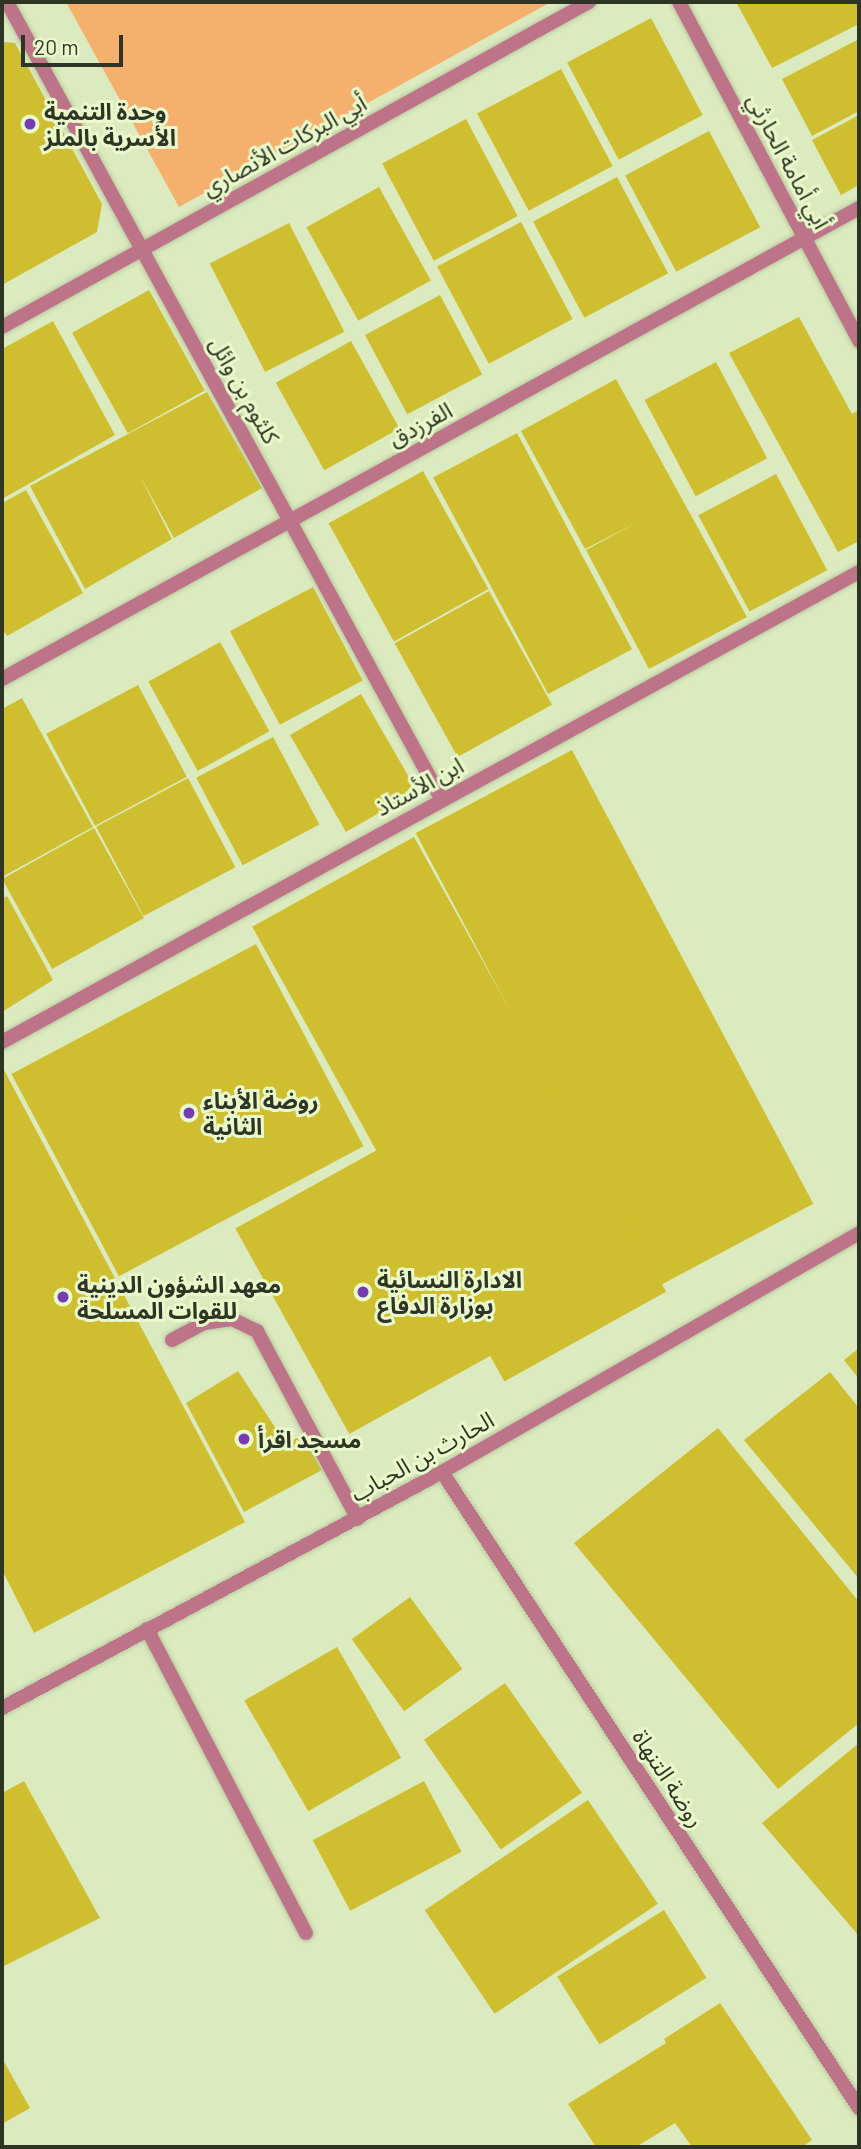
<!DOCTYPE html>
<meta charset="utf-8">
<style>
body{margin:0}
#map{position:relative;width:861px;height:2149px;overflow:hidden;background:#dcebbf;font-family:Barlow,"Noto Sans Arabic",sans-serif}
div>[style]{position:absolute}
[style*='--x']{left:calc(var(--x)*1px);top:calc(var(--y)*1px);width:calc(var(--w)*1px);rotate:calc(var(--a)*1deg)}
.green>*{inset:0;background:#f6b06e}
.building>*{inset:0;background:#cfbf30;transform-origin:0 0}
.roads{filter:drop-shadow(0 0 2px #b9c7a0) drop-shadow(0 0 2px #b9c7a0)}
.lane>*{height:14px;margin:-7px;padding:0 7px;transform-origin:7px;border-radius:7px;background:#be7488}
.street>*{height:14px;margin:-7px;padding:0 7px;transform-origin:7px;border-radius:7px;background:#be7488}
.dots>*{width:19px;height:19px;translate:-50% -50%;box-sizing:border-box;border:4px solid #e9f9cb;border-radius:50%}
span{translate:-50% -50%;white-space:nowrap;text-align:center;line-height:1.15;-webkit-text-stroke:6px #e9f9cb;paint-order:stroke}
.poi-label{font-size:23px;color:#2f3524;font-weight:700}
.left{translate:0 -50%;text-align:left}
.street-label{font-size:23px;color:#2f3524}
.frame{position:absolute;inset:0;border:4px solid #2f3524;pointer-events:none}
.scale{position:absolute;left:21px;top:35px;width:102px;height:32px;box-sizing:border-box;border:4px solid #2f3524;border-top:0;padding-left:9px;font-size:21px;line-height:24px;white-space:nowrap;color:#2f3524;-webkit-text-stroke:5px #e9f9cb;paint-order:stroke}
</style>
<div id="map">
<div class="green">
<div style="clip-path:polygon(66px 2px,551px 2px,179px 207px)"></div>
</div>
<div class="building">
<div style="clip-path:polygon(736px 2px,859px 2px,859px 24px,772px 68px)"></div>
<div style="left:651px;top:18px;width:110px;height:95px;rotate:62deg"></div>
<div style="clip-path:polygon(859px 39px,859px 111px,812px 136px,782px 79px)"></div>
<div style="clip-path:polygon(2px 42px,15px 43px,102px 204px,97px 232px,2px 285px)"></div>
<div style="left:561px;top:69px;width:110px;height:95px;rotate:62deg"></div>
<div style="clip-path:polygon(859px 115px,859px 185px,841px 195px,812px 140px)"></div>
<div style="left:466px;top:119px;width:110px;height:95px;rotate:62deg"></div>
<div style="left:709px;top:131px;width:109px;height:95px;rotate:62deg"></div>
<div style="left:617px;top:177px;width:109px;height:95px;rotate:62deg"></div>
<div style="left:379px;top:187px;width:107px;height:83px;rotate:61deg"></div>
<div style="left:521px;top:222px;width:110px;height:95px;rotate:62deg"></div>
<div style="left:289px;top:223px;width:122px;height:89px;rotate:63deg"></div>
<div style="left:149px;top:290px;width:115px;height:88px;rotate:61deg"></div>
<div style="left:440px;top:295px;width:90px;height:85px;rotate:62deg"></div>
<div style="clip-path:polygon(799px 317px,852px 414px,859px 410px,859px 541px,838px 552px,729px 353px)"></div>
<div style="clip-path:polygon(53px 321px,115px 435px,2px 499px,2px 349px)"></div>
<div style="left:351px;top:341px;width:100px;height:86px;rotate:61deg"></div>
<div style="left:716px;top:362px;width:109px;height:81px;rotate:62deg"></div>
<div style="clip-path:polygon(616px 379px,747px 617px,649px 669px,586px 550px,638px 522px,585px 549px,521px 431px)"></div>
<div style="clip-path:polygon(207px 392px,262px 488px,174px 538px,139px 474px,172px 539px,85px 589px,30px 486px)"></div>
<div style="left:517px;top:433px;width:245px;height:95px;rotate:62deg"></div>
<div style="left:423px;top:471px;width:135px;height:108px;rotate:61deg"></div>
<div style="left:776px;top:474px;width:109px;height:88px;rotate:62deg"></div>
<div style="clip-path:polygon(26px 490px,83px 593px,7px 636px,2px 628px,2px 503px)"></div>
<div style="left:313px;top:587px;width:106px;height:94px;rotate:62deg"></div>
<div style="left:489px;top:591px;width:130px;height:108px;rotate:61deg"></div>
<div style="left:220px;top:642px;width:102px;height:82px;rotate:61deg"></div>
<div style="left:138px;top:685px;width:104px;height:104px;rotate:62deg"></div>
<div style="left:361px;top:694px;width:112px;height:82px;rotate:60deg"></div>
<div style="clip-path:polygon(22px 698px,93px 827px,2px 877px,2px 709px)"></div>
<div style="left:273px;top:737px;width:99px;height:87px;rotate:62deg"></div>
<div style="left:572px;top:750px;width:514px;height:177px;rotate:62deg"></div>
<div style="left:188px;top:778px;width:101px;height:104px;rotate:62deg"></div>
<div style="left:94px;top:828px;width:103px;height:105px;rotate:61deg"></div>
<div style="left:414px;top:837px;width:520px;height:185px;rotate:61deg"></div>
<div style="clip-path:polygon(7px 896px,53px 980px,2px 1012px,2px 899px)"></div>
<div style="left:256px;top:944px;width:229px;height:277px;rotate:62deg"></div>
<div style="clip-path:polygon(4px 1070px,245px 1522px,34px 1633px,2px 1570px)"></div>
<div style="left:377px;top:1150px;width:235px;height:162px;rotate:61deg"></div>
<div style="clip-path:polygon(859px 1348px,859px 1379px,844px 1360px)"></div>
<div style="clip-path:polygon(238px 1371px,286px 1444px,302px 1435px,322px 1470px,244px 1512px,186px 1403px)"></div>
<div style="clip-path:polygon(830px 1372px,859px 1408px,859px 1579px,744px 1440px)"></div>
<div style="clip-path:polygon(718px 1428px,859px 1602px,859px 1723px,778px 1789px,574px 1543px)"></div>
<div style="left:410px;top:1597px;width:89px;height:72px;rotate:54deg"></div>
<div style="left:337px;top:1647px;width:128px;height:107px;rotate:60deg"></div>
<div style="left:505px;top:1683px;width:134px;height:99px;rotate:55deg"></div>
<div style="clip-path:polygon(859px 1743px,859px 1936px,762px 1823px)"></div>
<div style="clip-path:polygon(24px 1781px,100px 1918px,2px 1967px,2px 1793px)"></div>
<div style="left:424px;top:1781px;width:80px;height:126px;rotate:62deg"></div>
<div style="left:588px;top:1800px;width:125px;height:197px;rotate:56deg"></div>
<div style="left:664px;top:1910px;width:80px;height:126px;rotate:58deg"></div>
<div style="clip-path:polygon(720px 2003px,812px 2140px,802px 2147px,692px 2147px,675px 2123px,636px 2147px,596px 2147px,568px 2104px,666px 2043px,664px 2039px)"></div>
<div style="clip-path:polygon(2px 2058px,30px 2108px,2px 2124px)"></div>
</div>
<div class="roads">
<div class="lane">
<div style="--x:172;--y:1340;--w:36;--a:-28"></div>
<div style="--x:204;--y:1323;--w:28;--a:-8"></div>
<div style="--x:232;--y:1319;--w:28;--a:26"></div>
<div style="--x:257;--y:1331;--w:213;--a:61.8"></div>
<div style="--x:147;--y:1629;--w:343;--a:62.4"></div>
</div>
<div class="street">
<div style="--x:7;--y:2;--w:909;--a:61.4"></div>
<div style="--x:679;--y:2;--w:384;--a:62"></div>
<div style="--x:2;--y:327;--w:671;--a:-28.97"></div>
<div style="--x:2;--y:679;--w:978;--a:-28.79"></div>
<div style="--x:2;--y:1042;--w:977;--a:-28.74"></div>
<div style="--x:442;--y:1472;--w:761;--a:56.75"></div>
<div style="--x:2;--y:1708;--w:499;--a:-28.2"></div>
<div style="--x:442;--y:1472;--w:481;--a:-29.8"></div>
</div>
</div>
<div class="dots">
<div style="left:30px;top:124px;background:#763cb2"></div>
<div style="left:189px;top:1113px;background:#763cb2"></div>
<div style="left:363px;top:1292px;background:#763cb2"></div>
<div style="left:63px;top:1297px;background:#763cb2"></div>
<div style="left:244px;top:1439px;background:#763cb2"></div>
</div>
<div class="poi-label">
<span class="left" style="left:44px;top:124px">وحدة التنمية<br>الأسرية بالملز</span>
<span class="left" style="left:203px;top:1113px">روضة الأبناء<br>الثانية</span>
<span class="left" style="left:377px;top:1292px">الادارة النسائية<br>بوزارة الدفاع</span>
<span class="left" style="left:77px;top:1297px">معهد الشؤون الدينية<br>للقوات المسلحة</span>
<span class="left" style="left:258px;top:1439px">مسجد اقرأ</span>
</div>
<div class="street-label">
<span style="left:284px;top:145px;rotate:-29deg">أبي البركات الأنصاري</span>
<span style="left:789px;top:161px;rotate:62deg">أبي أمامة الحارثي</span>
<span style="left:245px;top:390px;rotate:61deg">كلثوم بن وائل</span>
<span style="left:420px;top:424px;rotate:-29deg">الفرزدق</span>
<span style="left:419px;top:786px;rotate:-29deg">ابن الأستاذ</span>
<span style="left:422px;top:1456px;rotate:-29deg">الحارث بن الحباب</span>
<span style="left:669px;top:1778px;rotate:57deg">روضة التنهاة</span>
</div>
<div class="frame"></div>
<div class="scale">20 m</div>
</div>
